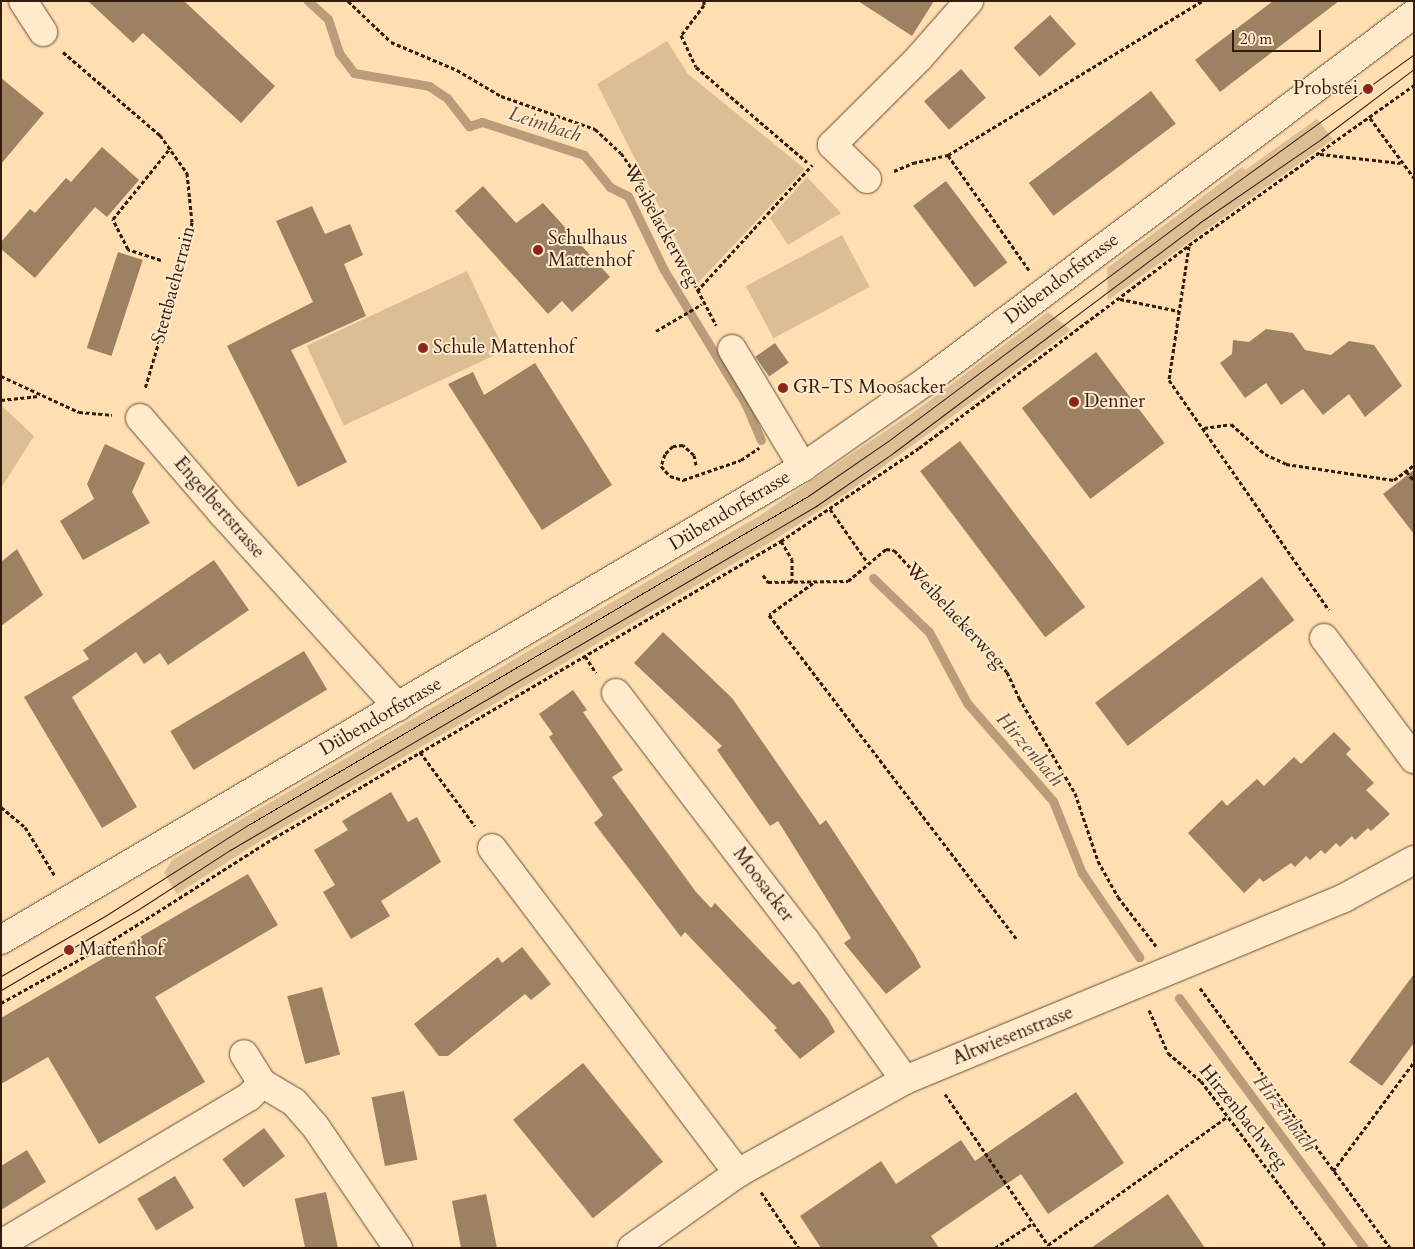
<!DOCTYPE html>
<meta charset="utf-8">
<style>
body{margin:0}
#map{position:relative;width:1415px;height:1249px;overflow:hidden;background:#ffdfb1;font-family:Cardo,serif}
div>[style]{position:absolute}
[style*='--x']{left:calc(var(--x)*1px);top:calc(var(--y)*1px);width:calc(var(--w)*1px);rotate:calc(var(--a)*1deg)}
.green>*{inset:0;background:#dcbe95;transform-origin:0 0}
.stream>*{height:9px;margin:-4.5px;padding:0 4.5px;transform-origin:4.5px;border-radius:4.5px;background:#ba9c7a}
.building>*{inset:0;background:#9d8163;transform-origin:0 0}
.path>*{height:3px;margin-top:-1.5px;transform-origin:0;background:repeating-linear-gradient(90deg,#331b0e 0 4px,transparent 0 6.5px)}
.roads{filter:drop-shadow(0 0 1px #664c37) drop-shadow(0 0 1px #664c37)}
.minor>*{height:28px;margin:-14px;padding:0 14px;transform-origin:14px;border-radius:14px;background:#ffeacc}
.tram>*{height:1px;margin:-0.5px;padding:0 0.5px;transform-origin:0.5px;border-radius:0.5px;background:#331b0e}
.dots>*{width:14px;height:14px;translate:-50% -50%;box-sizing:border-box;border:2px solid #ffeacc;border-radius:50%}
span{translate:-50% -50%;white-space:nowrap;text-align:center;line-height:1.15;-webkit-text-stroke:4px #ffeacc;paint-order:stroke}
.poi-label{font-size:19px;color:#331b0e}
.right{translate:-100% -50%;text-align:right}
.left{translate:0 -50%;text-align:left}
.street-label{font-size:19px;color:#331b0e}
.water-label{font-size:20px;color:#624834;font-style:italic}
.frame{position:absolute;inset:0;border:2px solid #331b0e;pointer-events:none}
.scale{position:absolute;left:1232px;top:30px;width:89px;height:22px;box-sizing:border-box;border:2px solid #331b0e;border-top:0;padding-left:6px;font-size:15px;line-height:18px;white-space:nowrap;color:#331b0e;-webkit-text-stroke:4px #ffeacc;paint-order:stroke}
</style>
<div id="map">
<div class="green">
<div style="clip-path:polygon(667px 41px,688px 74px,805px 169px,698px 283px,597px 84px)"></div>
<div style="clip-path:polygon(1317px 119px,1333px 139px,1108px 300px,1107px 268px,1242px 167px,1245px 170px)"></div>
<div style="clip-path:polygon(807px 177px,841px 213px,788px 245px,770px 218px)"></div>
<div style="left:842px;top:235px;width:59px;height:109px;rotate:62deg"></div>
<div style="left:467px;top:271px;width:88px;height:177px;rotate:65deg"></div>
<div style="clip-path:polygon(1048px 312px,1071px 330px,851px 490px,774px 540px,262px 840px,177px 894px,164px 873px,172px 860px,759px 516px,917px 410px)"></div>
<div style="clip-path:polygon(1px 405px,34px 436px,1px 488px)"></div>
</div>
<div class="stream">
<div style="--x:308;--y:1;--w:27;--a:42"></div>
<div style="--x:328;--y:19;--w:36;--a:72"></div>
<div style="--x:339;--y:53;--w:25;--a:53"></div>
<div style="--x:354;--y:73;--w:76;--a:9.8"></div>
<div style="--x:429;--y:86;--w:22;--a:34"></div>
<div style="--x:447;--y:98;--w:36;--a:52"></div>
<div style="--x:469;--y:126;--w:14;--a:-17"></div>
<div style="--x:482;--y:122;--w:107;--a:17.9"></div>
<div style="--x:584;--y:155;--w:41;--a:50.9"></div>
<div style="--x:610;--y:187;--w:20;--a:27"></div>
<div style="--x:628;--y:196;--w:82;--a:64.1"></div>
<div style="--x:664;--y:270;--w:158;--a:58.7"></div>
<div style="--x:746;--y:405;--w:38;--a:67"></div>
<div style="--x:873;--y:578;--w:78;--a:44"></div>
<div style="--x:929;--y:632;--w:81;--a:61.8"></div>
<div style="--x:967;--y:703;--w:130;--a:48.7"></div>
<div style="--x:1053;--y:801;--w:78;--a:68.1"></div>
<div style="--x:1082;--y:873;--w:102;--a:55.8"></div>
<div style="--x:1179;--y:998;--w:311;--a:53.5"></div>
</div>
<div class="building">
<div style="clip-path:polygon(88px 1px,184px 1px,275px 86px,241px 123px,143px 33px,133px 43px)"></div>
<div style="clip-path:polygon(858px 1px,934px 1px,912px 36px)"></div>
<div style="clip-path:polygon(1273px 1px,1339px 1px,1220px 92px,1195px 60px)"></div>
<div style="left:1050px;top:15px;width:39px;height:49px;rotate:48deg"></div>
<div style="left:961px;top:69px;width:38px;height:49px;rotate:49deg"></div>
<div style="clip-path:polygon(1px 78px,44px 113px,1px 164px)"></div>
<div style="left:1151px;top:91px;width:41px;height:153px;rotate:53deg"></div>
<div style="clip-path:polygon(102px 147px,139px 180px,107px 217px,95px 207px,35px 278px,1px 249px,1px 242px,30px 209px,35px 213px,66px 178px,71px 182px)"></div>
<div style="left:946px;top:181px;width:102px;height:41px;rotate:53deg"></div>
<div style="clip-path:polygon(483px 186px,516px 223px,543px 203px,610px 277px,572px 312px,562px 301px,548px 314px,455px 211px)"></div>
<div style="clip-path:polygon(312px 206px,325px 234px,350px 224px,363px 255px,344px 264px,366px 316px,291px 350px,347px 462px,298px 487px,227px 346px,313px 302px,276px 221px)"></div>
<div style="left:118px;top:252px;width:26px;height:101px;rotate:18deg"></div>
<div style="clip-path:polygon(1266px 329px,1293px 333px,1305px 350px,1331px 355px,1349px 341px,1374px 345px,1402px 386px,1365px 417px,1349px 394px,1323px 415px,1303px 389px,1281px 405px,1266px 383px,1245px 398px,1220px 363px,1232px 354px,1233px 340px,1249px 342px)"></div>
<div style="left:775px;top:343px;width:24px;height:24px;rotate:55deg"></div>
<div style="left:1096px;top:352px;width:114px;height:93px;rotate:53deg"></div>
<div style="clip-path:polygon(535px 363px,612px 485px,542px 530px,448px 384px,473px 372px,484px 395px)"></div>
<div style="left:960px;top:441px;width:208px;height:50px;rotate:53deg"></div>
<div style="clip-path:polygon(105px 444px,145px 463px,132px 492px,150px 523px,83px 560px,60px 521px,94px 499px,87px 484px)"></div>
<div style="clip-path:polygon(1414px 470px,1414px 534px,1383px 494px)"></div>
<div style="clip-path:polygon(17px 549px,43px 595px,1px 626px,1px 562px)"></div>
<div style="clip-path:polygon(214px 560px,249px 610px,168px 665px,160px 653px,144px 664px,136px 652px,72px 697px,137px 807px,102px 828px,24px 697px,89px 659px,83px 650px)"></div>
<div style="left:1262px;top:577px;width:54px;height:209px;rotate:53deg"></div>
<div style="clip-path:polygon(663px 632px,732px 698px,820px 825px,826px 820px,914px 954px,921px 967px,886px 994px,844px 943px,851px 938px,778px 821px,770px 826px,717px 750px,722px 746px,634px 663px)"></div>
<div style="left:304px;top:651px;width:45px;height:156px;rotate:59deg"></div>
<div style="clip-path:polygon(573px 690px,587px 710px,583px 712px,623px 770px,612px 777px,696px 892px,711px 908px,715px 903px,793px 985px,799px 981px,828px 1019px,835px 1032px,800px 1059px,774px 1030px,777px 1028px,685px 932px,681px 937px,594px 823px,603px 815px,549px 737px,553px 734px,539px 714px)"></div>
<div style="clip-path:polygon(1334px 732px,1351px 749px,1346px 754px,1374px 783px,1366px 790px,1390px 814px,1371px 831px,1368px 828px,1355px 840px,1352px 836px,1340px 847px,1336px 843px,1325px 854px,1321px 850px,1310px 860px,1306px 856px,1295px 867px,1291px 863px,1263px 882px,1260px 878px,1244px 893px,1188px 833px,1222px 800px,1227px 806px,1257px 779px,1264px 786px,1294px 757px,1301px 764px)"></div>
<div style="clip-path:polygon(391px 792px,408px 822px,417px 817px,441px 862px,381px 901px,390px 916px,351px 939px,323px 892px,335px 885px,314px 850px,348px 830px,342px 821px)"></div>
<div style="clip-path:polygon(248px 874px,278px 925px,155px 997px,205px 1082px,99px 1144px,48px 1057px,1px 1084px,1px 1018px)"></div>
<div style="clip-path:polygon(522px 947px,551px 984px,531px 1000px,525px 994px,448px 1056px,439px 1056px,414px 1024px,498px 957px,502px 963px)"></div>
<div style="clip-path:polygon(1414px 974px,1414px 1043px,1382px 1086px,1349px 1062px)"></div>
<div style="left:322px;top:987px;width:70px;height:36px;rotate:75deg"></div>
<div style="left:583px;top:1063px;width:127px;height:90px;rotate:51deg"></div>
<div style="left:404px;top:1091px;width:70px;height:33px;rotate:79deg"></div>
<div style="clip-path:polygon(1076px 1092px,1124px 1163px,1048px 1214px,1021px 1174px,931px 1236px,939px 1248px,821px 1248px,800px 1216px,881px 1161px,896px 1184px,961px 1140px,975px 1161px)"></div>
<div style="left:264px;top:1128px;width:35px;height:52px;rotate:53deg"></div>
<div style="clip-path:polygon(27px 1150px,46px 1182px,1px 1210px,1px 1166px)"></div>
<div style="left:175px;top:1176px;width:37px;height:44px;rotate:59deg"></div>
<div style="left:326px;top:1192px;width:57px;height:32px;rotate:78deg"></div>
<div style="clip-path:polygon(486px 1194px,497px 1248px,461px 1248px,452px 1201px)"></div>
<div style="clip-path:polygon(1168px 1194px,1205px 1248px,1091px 1248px)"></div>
</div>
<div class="path">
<div style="--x:348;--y:1;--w:59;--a:43.6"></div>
<div style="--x:391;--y:42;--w:72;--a:23"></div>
<div style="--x:457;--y:70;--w:51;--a:30.6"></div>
<div style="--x:501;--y:96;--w:100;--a:19.3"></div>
<div style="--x:595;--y:129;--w:35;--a:43"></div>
<div style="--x:621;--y:153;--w:33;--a:55"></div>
<div style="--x:640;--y:180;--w:164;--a:62.3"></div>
<div style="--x:704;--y:1;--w:4;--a:90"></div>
<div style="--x:704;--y:5;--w:38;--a:127"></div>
<div style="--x:681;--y:35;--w:35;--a:65"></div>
<div style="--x:696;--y:67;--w:146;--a:40.6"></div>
<div style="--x:63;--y:52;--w:128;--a:40.6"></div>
<div style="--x:160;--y:135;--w:47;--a:54.6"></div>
<div style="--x:187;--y:173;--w:49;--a:84.2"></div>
<div style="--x:192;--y:222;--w:18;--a:99"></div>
<div style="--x:189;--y:240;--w:155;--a:106.5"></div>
<div style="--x:1370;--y:118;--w:74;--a:53.7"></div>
<div style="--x:1320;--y:154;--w:81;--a:6.3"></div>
<div style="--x:894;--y:171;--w:21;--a:-23"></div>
<div style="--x:913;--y:163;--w:36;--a:-13"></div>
<div style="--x:1189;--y:246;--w:135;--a:98.5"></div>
<div style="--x:1169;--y:380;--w:280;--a:55.2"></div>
<div style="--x:161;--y:260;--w:35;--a:-162"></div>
<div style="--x:128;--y:249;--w:34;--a:-117"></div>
<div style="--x:113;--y:219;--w:92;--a:-51.1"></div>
<div style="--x:1029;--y:270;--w:141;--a:-125.2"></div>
<div style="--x:948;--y:155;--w:297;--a:-31.2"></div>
<div style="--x:697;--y:291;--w:171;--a:-47.6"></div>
<div style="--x:1120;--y:299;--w:60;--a:11.5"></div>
<div style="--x:656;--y:331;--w:53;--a:-30.4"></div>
<div style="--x:1;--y:376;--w:86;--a:24.8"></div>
<div style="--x:79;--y:412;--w:33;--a:5"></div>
<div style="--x:1;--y:400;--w:38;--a:-6"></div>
<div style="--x:1204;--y:428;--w:27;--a:-8"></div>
<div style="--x:1231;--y:424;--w:45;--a:41.4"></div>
<div style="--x:1265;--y:454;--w:23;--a:25"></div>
<div style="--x:1286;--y:464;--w:109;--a:8.4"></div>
<div style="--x:1394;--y:480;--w:25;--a:-37"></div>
<div style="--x:696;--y:465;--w:10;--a:-101"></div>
<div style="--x:694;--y:455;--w:15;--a:-138"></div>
<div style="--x:683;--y:445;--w:10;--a:174"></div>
<div style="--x:673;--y:446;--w:11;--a:135"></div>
<div style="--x:665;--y:454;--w:13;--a:108"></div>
<div style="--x:661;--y:466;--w:13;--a:48"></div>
<div style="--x:670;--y:476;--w:14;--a:17"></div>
<div style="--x:683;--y:480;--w:61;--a:-19"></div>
<div style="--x:741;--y:460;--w:22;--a:-34"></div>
<div style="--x:1406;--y:471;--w:13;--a:51"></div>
<div style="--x:830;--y:509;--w:66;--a:54.9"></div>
<div style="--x:781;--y:541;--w:21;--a:59"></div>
<div style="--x:792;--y:559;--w:23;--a:90"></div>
<div style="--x:763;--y:575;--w:9;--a:54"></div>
<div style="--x:768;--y:582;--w:80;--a:-0.7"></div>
<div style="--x:848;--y:581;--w:50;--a:-40.1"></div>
<div style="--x:886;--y:549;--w:8;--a:7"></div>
<div style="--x:894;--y:550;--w:166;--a:47.2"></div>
<div style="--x:1007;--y:672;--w:29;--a:65"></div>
<div style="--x:1019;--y:698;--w:110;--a:59.5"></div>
<div style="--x:1075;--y:793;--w:72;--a:71.3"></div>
<div style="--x:1098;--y:861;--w:41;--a:60.9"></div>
<div style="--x:1118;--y:897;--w:62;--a:52.2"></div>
<div style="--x:813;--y:583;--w:54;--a:144"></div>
<div style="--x:769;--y:615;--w:407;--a:52.6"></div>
<div style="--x:585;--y:656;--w:20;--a:57"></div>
<div style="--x:420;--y:752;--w:92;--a:53.4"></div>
<div style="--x:1;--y:807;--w:31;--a:40"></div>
<div style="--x:25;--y:827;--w:57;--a:58.5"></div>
<div style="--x:88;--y:946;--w:12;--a:5"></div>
<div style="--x:1200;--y:988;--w:322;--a:53.8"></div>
<div style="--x:1;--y:1003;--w:115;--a:-29"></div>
<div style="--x:102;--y:947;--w:204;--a:-32.4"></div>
<div style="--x:274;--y:838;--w:588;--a:-30.36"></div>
<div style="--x:781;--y:541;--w:166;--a:-34"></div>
<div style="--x:919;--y:448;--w:338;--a:-36.9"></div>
<div style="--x:1189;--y:245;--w:276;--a:-35.4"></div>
<div style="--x:1149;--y:1010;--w:47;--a:66.2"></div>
<div style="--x:1168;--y:1053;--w:43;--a:40.3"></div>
<div style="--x:1201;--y:1081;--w:209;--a:53"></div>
<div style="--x:945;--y:1094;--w:156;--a:55.7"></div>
<div style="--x:1333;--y:1171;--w:136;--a:-53.4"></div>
<div style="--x:761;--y:1192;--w:68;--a:55.8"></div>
<div style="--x:995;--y:1248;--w:45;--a:-33.3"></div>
<div style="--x:1033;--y:1223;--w:27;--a:56"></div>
<div style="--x:1048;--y:1245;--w:221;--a:-35.6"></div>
</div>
<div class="roads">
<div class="minor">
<div style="--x:23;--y:1;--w:37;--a:57"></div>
<div style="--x:867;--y:179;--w:49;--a:-135.8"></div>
<div style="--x:832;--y:145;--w:123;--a:-45"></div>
<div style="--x:919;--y:58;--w:76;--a:-48.7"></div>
<div style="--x:732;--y:349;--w:138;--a:59"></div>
<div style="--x:140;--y:418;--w:125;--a:49.2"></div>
<div style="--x:222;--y:513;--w:262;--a:47.8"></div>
<div style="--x:1324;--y:638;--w:151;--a:53.4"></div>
<div style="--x:616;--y:693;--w:311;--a:52.6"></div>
<div style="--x:805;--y:940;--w:172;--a:54.5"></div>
<div style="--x:492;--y:848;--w:408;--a:52.9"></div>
<div style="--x:1;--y:940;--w:931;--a:-30.53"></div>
<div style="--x:803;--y:467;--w:154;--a:-34.9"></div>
<div style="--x:929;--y:379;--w:607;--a:-36.96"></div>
<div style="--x:262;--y:1083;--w:37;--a:31"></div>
<div style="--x:294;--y:1102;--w:32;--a:49"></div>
<div style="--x:315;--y:1126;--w:148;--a:55.8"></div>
<div style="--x:1;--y:1244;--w:288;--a:-30.7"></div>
<div style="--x:249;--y:1097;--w:19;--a:-47"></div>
<div style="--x:262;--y:1083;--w:34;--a:-122"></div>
<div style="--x:632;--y:1248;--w:130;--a:-35.3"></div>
<div style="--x:738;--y:1173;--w:191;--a:-29.1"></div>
<div style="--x:905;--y:1080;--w:475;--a:-22.5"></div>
<div style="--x:1344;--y:898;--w:80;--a:-28.5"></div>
</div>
</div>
<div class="tram">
<div style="--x:1;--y:976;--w:120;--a:-30"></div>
<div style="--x:105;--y:916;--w:169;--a:-32.5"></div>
<div style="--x:248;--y:825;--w:649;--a:-30.43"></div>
<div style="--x:808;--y:496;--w:97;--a:-34.5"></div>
<div style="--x:888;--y:441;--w:378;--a:-36.7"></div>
<div style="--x:1191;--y:215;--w:275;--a:-35.8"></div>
<div style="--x:1;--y:990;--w:160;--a:-30.4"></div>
<div style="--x:139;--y:909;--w:108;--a:-33"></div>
<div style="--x:230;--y:850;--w:680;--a:-30.41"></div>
<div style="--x:816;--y:506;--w:93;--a:-34.5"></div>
<div style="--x:893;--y:453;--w:383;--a:-36.9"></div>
<div style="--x:1199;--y:223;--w:148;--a:-34.5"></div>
<div style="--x:1321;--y:139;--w:116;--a:-37"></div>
</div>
<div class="dots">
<div style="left:1368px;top:89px;background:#8f2418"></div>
<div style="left:538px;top:250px;background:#8f2418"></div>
<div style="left:423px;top:348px;background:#8f2418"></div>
<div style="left:783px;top:388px;background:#8f2418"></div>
<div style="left:1074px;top:402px;background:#8f2418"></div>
<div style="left:69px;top:950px;background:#8f2418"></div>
</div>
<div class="poi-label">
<span class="right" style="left:1358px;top:89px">Probstei</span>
<span class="left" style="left:548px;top:250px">Schulhaus<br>Mattenhof</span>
<span class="left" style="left:433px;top:348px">Schule Mattenhof</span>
<span class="left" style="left:793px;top:388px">GR-TS Moosacker</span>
<span class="left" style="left:1084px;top:402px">Denner</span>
<span class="left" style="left:79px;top:950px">Mattenhof</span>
</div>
<div class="street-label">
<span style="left:661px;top:226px;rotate:61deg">Weibelackerweg</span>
<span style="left:1062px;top:279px;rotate:-37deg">Dübendorfstrasse</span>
<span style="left:174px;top:285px;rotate:-75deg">Stettbacherrain</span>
<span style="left:219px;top:508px;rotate:49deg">Engelbertstrasse</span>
<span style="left:730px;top:511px;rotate:-31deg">Dübendorfstrasse</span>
<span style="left:955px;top:616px;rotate:47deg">Weibelackerweg</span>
<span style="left:381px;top:717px;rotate:-30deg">Dübendorfstrasse</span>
<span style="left:763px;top:885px;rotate:53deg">Moosacker</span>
<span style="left:1013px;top:1036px;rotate:-22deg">Altwiesenstrasse</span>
<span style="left:1243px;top:1117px;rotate:51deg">Hirzenbachweg</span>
</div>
<div class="water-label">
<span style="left:545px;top:124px;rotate:18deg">Leimbach</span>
<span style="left:1030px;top:749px;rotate:49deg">Hirzenbach</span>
<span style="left:1285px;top:1113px;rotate:53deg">Hirzenbach</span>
</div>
<div class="frame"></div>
<div class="scale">20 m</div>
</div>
